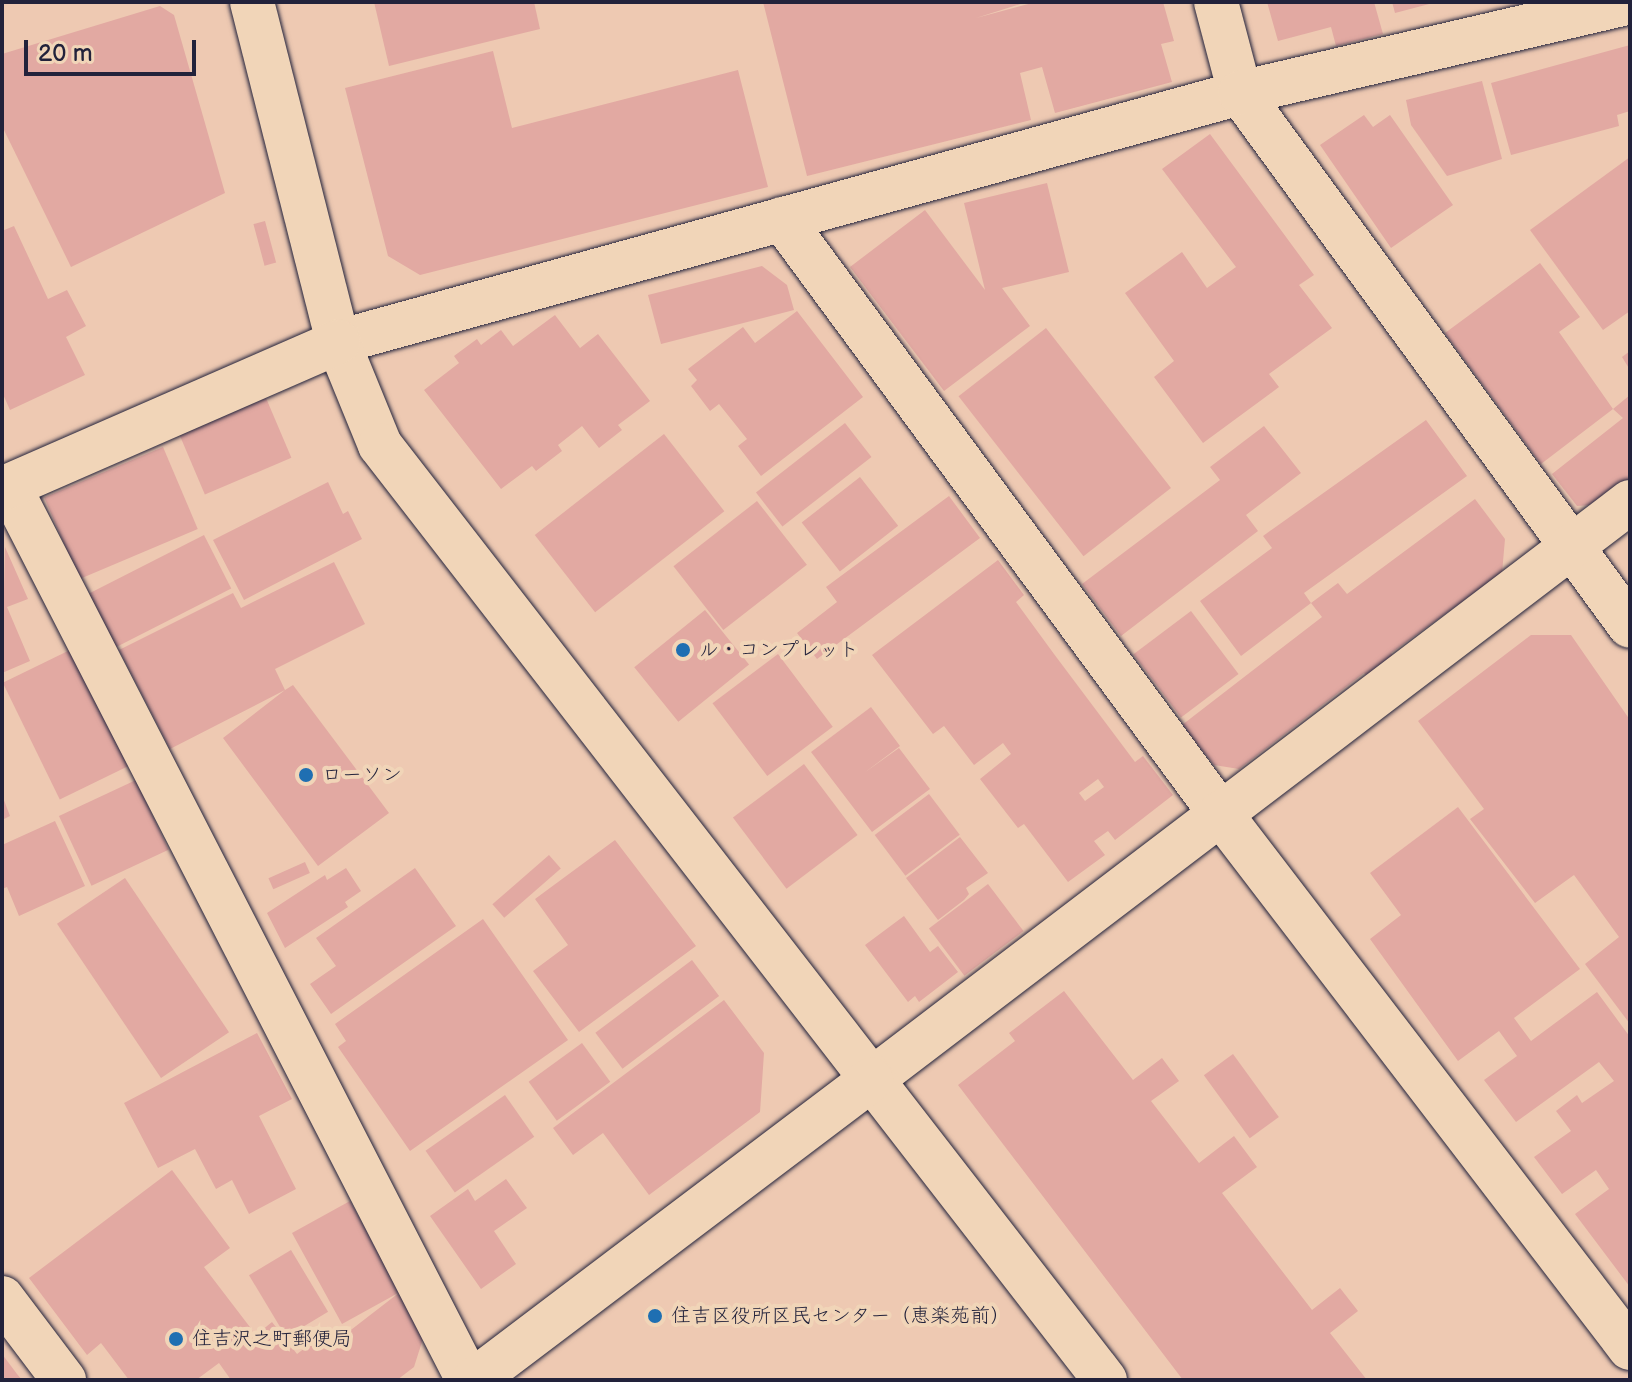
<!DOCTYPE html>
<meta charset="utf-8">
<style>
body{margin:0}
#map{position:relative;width:1632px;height:1382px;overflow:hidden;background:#eec9b2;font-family:"Balsamiq Sans","Klee One",sans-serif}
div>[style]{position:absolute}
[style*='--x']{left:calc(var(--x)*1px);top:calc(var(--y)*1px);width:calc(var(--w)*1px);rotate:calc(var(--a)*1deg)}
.building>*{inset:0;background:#e2a9a2;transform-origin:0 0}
.roads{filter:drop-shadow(0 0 2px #22223b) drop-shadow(0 0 2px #22223b)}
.minor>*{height:44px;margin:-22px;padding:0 22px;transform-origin:22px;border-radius:22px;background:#f1d5b8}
.tertiary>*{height:44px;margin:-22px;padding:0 22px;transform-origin:22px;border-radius:22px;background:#f1d5b8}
.dots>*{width:22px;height:22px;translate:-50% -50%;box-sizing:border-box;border:4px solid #f1d5b8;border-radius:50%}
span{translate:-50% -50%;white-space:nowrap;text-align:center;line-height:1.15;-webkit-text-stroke:8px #f1d5b8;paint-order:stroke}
.poi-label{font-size:20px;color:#22223b}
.left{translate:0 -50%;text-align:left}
.frame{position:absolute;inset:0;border:4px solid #22223b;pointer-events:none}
.scale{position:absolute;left:24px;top:40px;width:172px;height:36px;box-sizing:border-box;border:4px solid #22223b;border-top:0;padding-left:10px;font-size:24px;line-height:28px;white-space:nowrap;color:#22223b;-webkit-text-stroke:6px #f1d5b8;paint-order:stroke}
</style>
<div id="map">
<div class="building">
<div style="clip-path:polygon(374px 2px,534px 2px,540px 29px,389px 66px)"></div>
<div style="clip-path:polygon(763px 2px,1027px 2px,976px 18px,1036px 2px,1163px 2px,1174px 41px,1161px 44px,1172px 82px,1055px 113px,1042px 67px,1020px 73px,1031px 120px,807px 176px)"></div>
<div style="clip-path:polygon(1267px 2px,1374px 2px,1383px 34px,1336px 46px,1331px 27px,1278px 41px)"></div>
<div style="clip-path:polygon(1392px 2px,1433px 2px,1433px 3px,1395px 13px)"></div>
<div style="clip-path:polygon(160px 6px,174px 15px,225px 193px,71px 267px,2px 126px,2px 54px)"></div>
<div style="clip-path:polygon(1630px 45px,1630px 111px,1617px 115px,1619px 126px,1511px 155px,1491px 83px)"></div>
<div style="clip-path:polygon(493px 51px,512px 128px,738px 70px,768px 187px,420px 275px,388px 256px,345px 88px)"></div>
<div style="clip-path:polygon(1482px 81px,1502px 159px,1447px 176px,1411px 125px,1406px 100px)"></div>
<div style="clip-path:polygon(1364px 115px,1373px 127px,1390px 115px,1453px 205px,1391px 248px,1320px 145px)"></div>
<div style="clip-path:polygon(1210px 134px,1314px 275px,1299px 285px,1332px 328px,1269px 374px,1279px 387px,1203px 443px,1154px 377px,1174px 361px,1125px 293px,1182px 252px,1207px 288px,1236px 267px,1162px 169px)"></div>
<div style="clip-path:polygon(1630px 157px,1630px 311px,1603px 330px,1530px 230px)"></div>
<div style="clip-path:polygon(1047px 183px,1069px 272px,1002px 288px,1030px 326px,944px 391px,850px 267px,925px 210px,985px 290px,964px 203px)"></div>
<div style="left:265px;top:221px;width:43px;height:12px;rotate:75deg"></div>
<div style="clip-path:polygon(14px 226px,48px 299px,67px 290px,86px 326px,66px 337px,85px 375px,10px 410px,2px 392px,2px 231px)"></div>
<div style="clip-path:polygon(1540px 263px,1580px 317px,1559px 332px,1613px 409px,1541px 464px,1445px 333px)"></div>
<div style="clip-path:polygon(762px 266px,787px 285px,794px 310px,661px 344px,648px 295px)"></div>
<div style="clip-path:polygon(797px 311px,863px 397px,761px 476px,738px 446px,747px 439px,719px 404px,710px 411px,691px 386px,697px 380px,688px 369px,743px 327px,755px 343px)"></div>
<div style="clip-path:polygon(555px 315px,580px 348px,598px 334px,650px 401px,618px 425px,622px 430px,599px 448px,582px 426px,558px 445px,562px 451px,536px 471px,532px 466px,501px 489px,424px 390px,459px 363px,454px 356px,477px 339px,481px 345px,501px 330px,513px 346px)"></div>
<div style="left:1046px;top:328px;width:203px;height:111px;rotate:52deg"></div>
<div style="clip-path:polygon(1630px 351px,1630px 370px,1622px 357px)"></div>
<div style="clip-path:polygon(1630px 395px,1630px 483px,1603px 504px,1577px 506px,1552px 474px,1623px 418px,1613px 409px)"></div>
<div style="left:266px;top:398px;width:65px;height:94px;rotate:67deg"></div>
<div style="clip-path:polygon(1426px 420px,1467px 476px,1304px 593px,1311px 603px,1338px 583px,1347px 594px,1475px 499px,1505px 539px,1502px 573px,1391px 653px,1399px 664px,1373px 684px,1364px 673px,1239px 769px,1214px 765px,1182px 725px,1322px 617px,1311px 603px,1241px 656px,1200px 601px,1272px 548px,1263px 536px)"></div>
<div style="left:845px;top:423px;width:43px;height:113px;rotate:52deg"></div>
<div style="clip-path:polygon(1264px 426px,1301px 473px,1246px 515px,1258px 531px,1121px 636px,1082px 584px,1220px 480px,1210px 467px)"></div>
<div style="left:664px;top:434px;width:98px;height:164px;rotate:52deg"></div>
<div style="left:163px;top:447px;width:89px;height:129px;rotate:67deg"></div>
<div style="left:860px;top:477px;width:62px;height:74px;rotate:52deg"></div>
<div style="clip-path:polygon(328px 482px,343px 514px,348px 511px,362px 539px,244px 600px,213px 540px)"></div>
<div style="clip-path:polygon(949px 496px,980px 538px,817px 659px,797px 633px,837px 602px,826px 587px)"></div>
<div style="left:757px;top:501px;width:81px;height:106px;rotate:52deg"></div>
<div style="left:204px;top:535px;width:60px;height:129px;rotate:63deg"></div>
<div style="clip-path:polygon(5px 547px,28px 599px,7px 607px,30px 661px,2px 673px)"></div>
<div style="clip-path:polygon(evenodd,998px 560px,1024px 595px,1016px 602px,1054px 654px,1135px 762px,1143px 756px,1173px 795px,1115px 840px,1108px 831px,1094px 841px,1105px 855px,1068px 882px,1024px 824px,1018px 828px,980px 779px,1011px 754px,1003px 743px,974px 765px,944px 726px,933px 734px,872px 655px,998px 560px,1098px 779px,1104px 787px,1085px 801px,1079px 793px,1098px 779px)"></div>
<div style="clip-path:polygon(334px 562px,365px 624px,275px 669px,285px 690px,293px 685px,389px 813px,318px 866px,223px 738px,285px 690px,170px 749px,119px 650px,233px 593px,241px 608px)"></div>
<div style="left:705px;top:610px;width:70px;height:91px;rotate:51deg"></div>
<div style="left:1191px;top:611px;width:79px;height:72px;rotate:53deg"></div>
<div style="clip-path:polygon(1531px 635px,1571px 635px,1630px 720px,1630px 1024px,1585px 964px,1619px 937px,1574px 875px,1535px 903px,1470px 819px,1484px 809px,1418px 721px)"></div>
<div style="left:72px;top:649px;width:130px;height:77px;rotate:64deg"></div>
<div style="left:778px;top:654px;width:91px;height:82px;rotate:53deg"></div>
<div style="clip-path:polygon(871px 707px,900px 746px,864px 773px,899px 748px,930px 789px,872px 832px,811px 752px)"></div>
<div style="left:804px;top:764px;width:89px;height:89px;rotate:53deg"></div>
<div style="left:136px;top:780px;width:77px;height:85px;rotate:65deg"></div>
<div style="left:929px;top:794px;width:51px;height:68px;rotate:53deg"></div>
<div style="clip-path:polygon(2px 795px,10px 816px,2px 820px)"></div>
<div style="clip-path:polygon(1458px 807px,1580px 969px,1514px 1018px,1531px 1041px,1597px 992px,1630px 1037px,1630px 1287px,1575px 1214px,1609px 1189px,1596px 1170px,1562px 1194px,1534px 1157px,1571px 1131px,1556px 1111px,1577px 1095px,1582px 1103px,1614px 1081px,1599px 1062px,1516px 1122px,1484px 1080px,1517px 1056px,1499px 1031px,1458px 1061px,1370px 939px,1401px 915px,1370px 873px)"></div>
<div style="clip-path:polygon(55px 821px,85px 886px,19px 916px,7px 887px,2px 889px,2px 845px)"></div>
<div style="clip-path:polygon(960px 837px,988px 873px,966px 888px,969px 894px,964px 900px,938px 920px,906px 878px)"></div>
<div style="clip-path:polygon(615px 840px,696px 946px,579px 1032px,533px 971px,568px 945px,535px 899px)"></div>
<div style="left:549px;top:855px;width:18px;height:75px;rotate:49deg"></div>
<div style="left:305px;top:862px;width:12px;height:40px;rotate:66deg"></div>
<div style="clip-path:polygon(346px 868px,361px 891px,345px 902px,348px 907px,285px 948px,267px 913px,325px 875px,327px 880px)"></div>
<div style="clip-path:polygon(415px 868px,456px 926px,331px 1014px,310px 984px,336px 966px,316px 938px)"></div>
<div style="left:125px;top:878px;width:186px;height:82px;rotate:56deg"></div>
<div style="left:988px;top:884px;width:59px;height:74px;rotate:53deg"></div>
<div style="clip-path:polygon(904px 916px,930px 952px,938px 946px,958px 972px,919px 1002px,915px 996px,908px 1002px,865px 945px)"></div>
<div style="clip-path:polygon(483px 919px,568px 1040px,410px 1151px,338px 1047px,346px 1041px,335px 1024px)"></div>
<div style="left:692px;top:960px;width:45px;height:121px;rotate:53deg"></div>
<div style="clip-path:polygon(1064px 991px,1133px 1080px,1162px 1058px,1179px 1081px,1151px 1101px,1199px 1163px,1234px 1136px,1257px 1167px,1222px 1193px,1312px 1310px,1340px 1288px,1358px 1311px,1330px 1333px,1367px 1380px,1183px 1380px,958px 1085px,1015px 1041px,1009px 1033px)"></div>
<div style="clip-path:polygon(724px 1000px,764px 1053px,760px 1112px,649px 1195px,603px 1133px,573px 1155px,553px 1128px)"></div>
<div style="clip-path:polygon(257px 1033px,292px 1099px,259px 1116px,296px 1189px,249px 1214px,232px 1180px,216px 1189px,195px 1149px,158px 1168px,124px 1103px)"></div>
<div style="left:582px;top:1043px;width:48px;height:66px;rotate:54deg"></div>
<div style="left:1233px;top:1054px;width:78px;height:36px;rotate:54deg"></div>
<div style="left:505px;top:1095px;width:51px;height:97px;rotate:55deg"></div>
<div style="clip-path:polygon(172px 1170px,230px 1248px,204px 1267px,256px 1335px,272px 1322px,297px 1354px,326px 1332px,334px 1343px,400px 1292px,342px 1324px,292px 1233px,350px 1201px,400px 1292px,427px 1326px,414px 1367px,397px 1380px,231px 1380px,219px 1363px,196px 1380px,129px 1380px,101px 1343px,87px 1355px,29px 1278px)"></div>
<div style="clip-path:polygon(506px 1179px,527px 1208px,494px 1231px,516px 1264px,481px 1289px,430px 1216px,468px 1189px,475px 1201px)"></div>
<div style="left:291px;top:1250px;width:72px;height:49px;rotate:59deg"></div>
<div style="clip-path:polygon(2px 1354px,17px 1374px,22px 1380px,2px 1380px)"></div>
</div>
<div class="roads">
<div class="minor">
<div style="--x:1216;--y:2;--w:94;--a:75.2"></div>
<div style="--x:1240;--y:93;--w:660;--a:53.81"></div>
<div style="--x:782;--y:219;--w:738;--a:53.6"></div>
<div style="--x:1220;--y:813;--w:674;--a:52.54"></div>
<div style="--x:338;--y:342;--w:936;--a:-15.43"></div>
<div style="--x:1240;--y:93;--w:400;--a:-13.1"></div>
<div style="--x:9;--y:486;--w:1005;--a:62.82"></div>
<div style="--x:871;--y:1080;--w:954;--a:-37.29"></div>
<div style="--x:2;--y:1298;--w:103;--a:52.9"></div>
</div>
<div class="tertiary">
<div style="--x:252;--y:2;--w:351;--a:75.8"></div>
<div style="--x:338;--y:342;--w:111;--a:67.8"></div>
<div style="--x:380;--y:445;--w:1183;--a:52.21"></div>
<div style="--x:2;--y:489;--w:367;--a:-23.6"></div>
<div style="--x:474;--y:1380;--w:498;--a:-37.1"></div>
</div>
</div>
<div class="dots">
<div style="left:683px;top:650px;background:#1f6fb2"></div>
<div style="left:306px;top:775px;background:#1f6fb2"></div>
<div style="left:655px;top:1316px;background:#1f6fb2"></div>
<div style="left:176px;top:1339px;background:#1f6fb2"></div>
</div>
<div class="poi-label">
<span class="left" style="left:699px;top:650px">ル・コンプレット</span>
<span class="left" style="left:322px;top:775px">ローソン</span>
<span class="left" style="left:671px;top:1316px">住吉区役所区民センター（恵楽苑前）</span>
<span class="left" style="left:192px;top:1339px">住吉沢之町郵便局</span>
</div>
<div class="frame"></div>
<div class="scale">20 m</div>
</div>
